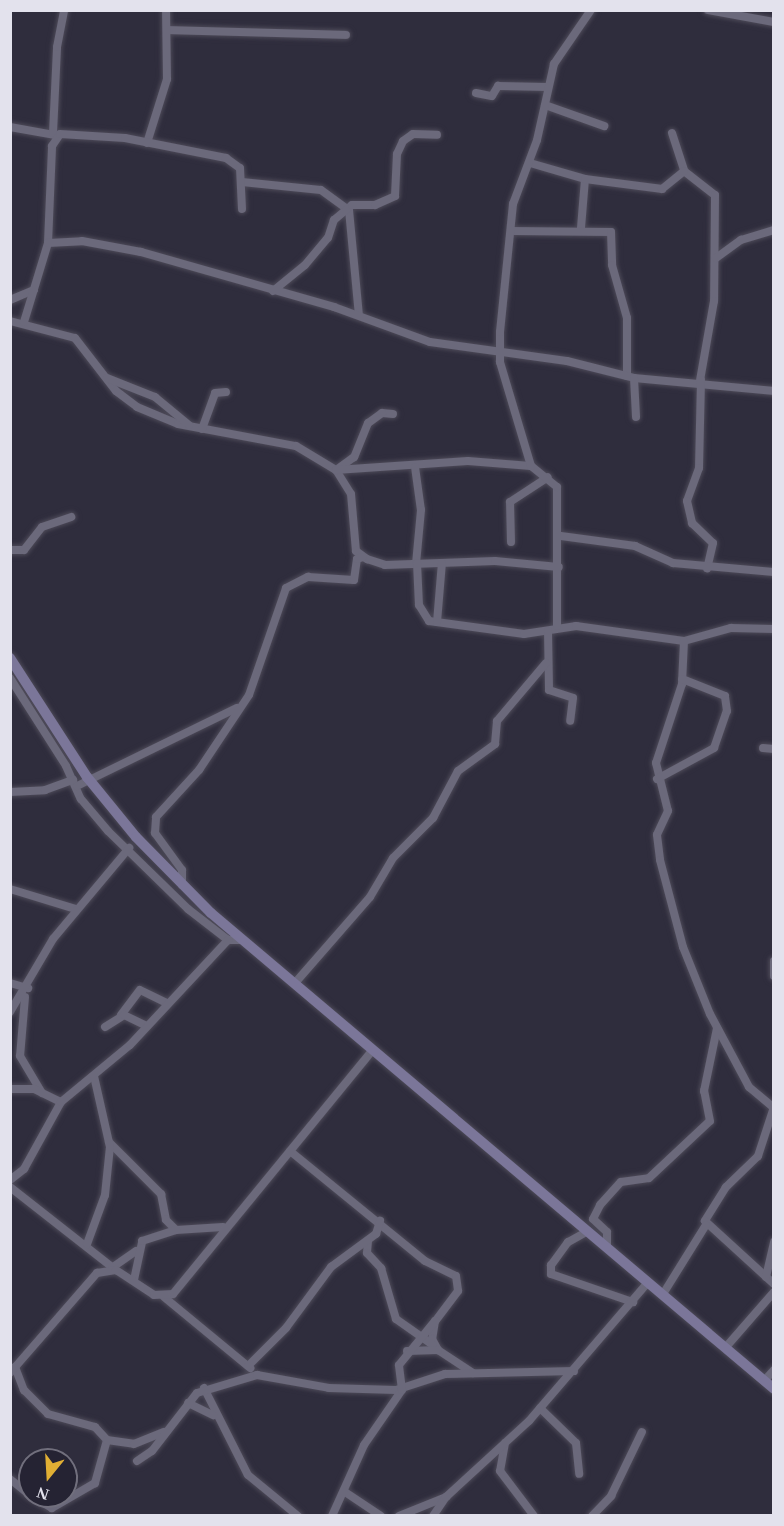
<!DOCTYPE html>
<style>
body{margin:0}
#map{position:relative;width:784px;height:1526px;overflow:hidden;background:#2f2d3d;font-family:"Times New Roman",serif}
div>[style]{position:absolute}
[style*='--x']{left:calc(var(--x)*1px);top:calc(var(--y)*1px);width:calc(var(--w)*1px);rotate:calc(var(--a)*1deg)}
.roads{filter:drop-shadow(0 0 2px #4d4a58) drop-shadow(0 0 2px #4d4a58)}
.street>*{height:8px;margin:-4px;padding:0 4px;transform-origin:4px;border-radius:4px;background:#6b697b}
.secondary>*{height:10px;margin:-5px;padding:0 5px;transform-origin:5px;border-radius:5px;background:#7b7699}
span{translate:-50% -50%;white-space:nowrap;text-align:center;line-height:1.15;-webkit-text-stroke:4.5px #252333;paint-order:stroke}
.frame{position:absolute;inset:0;border:12px solid #e3e2ed;pointer-events:none}
.north{position:absolute;left:18px;top:1448px;width:60px;height:60px;box-sizing:border-box;background:#252333;border:2px solid #716f7d;border-radius:50%;rotate:198deg;font-size:16px;font-weight:700;line-height:24px;text-align:center;color:#e3e2ed}
.north::after{content:'';display:block;margin:auto;width:21px;height:27px;background:#e1af34;clip-path:polygon(50% 0,100% 100%,50% 72%,0 100%)}
</style>
<div id="map">
<div class="roads">
<div class="street">
<div style="--x:708;--y:10;--w:67;--a:10.3"></div>
<div style="--x:169;--y:30;--w:177;--a:1.6"></div>
<div style="--x:476;--y:93;--w:16;--a:11"></div>
<div style="--x:492;--y:96;--w:12;--a:-59"></div>
<div style="--x:498;--y:86;--w:50;--a:1.1"></div>
<div style="--x:545;--y:105;--w:63;--a:19.6"></div>
<div style="--x:10;--y:127;--w:46;--a:10.1"></div>
<div style="--x:53;--y:133;--w:86;--a:-87.3"></div>
<div style="--x:57;--y:47;--w:38;--a:-79"></div>
<div style="--x:672;--y:133;--w:40;--a:72"></div>
<div style="--x:684;--y:171;--w:39;--a:38"></div>
<div style="--x:715;--y:195;--w:106;--a:90.5"></div>
<div style="--x:714;--y:301;--w:80;--a:100"></div>
<div style="--x:147;--y:143;--w:67;--a:-72.6"></div>
<div style="--x:167;--y:79;--w:69;--a:-90.8"></div>
<div style="--x:530;--y:163;--w:57;--a:16.2"></div>
<div style="--x:585;--y:179;--w:49;--a:94.7"></div>
<div style="--x:585;--y:179;--w:78;--a:7.4"></div>
<div style="--x:662;--y:189;--w:28;--a:-39"></div>
<div style="--x:242;--y:182;--w:79;--a:5.8"></div>
<div style="--x:321;--y:190;--w:34;--a:36"></div>
<div style="--x:349;--y:210;--w:105;--a:84.6"></div>
<div style="--x:511;--y:231;--w:100;--a:0.6"></div>
<div style="--x:611;--y:232;--w:33;--a:88"></div>
<div style="--x:612;--y:265;--w:55;--a:74.2"></div>
<div style="--x:627;--y:318;--w:58;--a:90"></div>
<div style="--x:48;--y:243;--w:97;--a:-87.6"></div>
<div style="--x:52;--y:146;--w:14;--a:-56"></div>
<div style="--x:60;--y:134;--w:65;--a:3.5"></div>
<div style="--x:125;--y:138;--w:103;--a:11.2"></div>
<div style="--x:226;--y:158;--w:17;--a:36"></div>
<div style="--x:240;--y:168;--w:41;--a:87.2"></div>
<div style="--x:716;--y:258;--w:31;--a:-36"></div>
<div style="--x:741;--y:240;--w:34;--a:-17"></div>
<div style="--x:273;--y:291;--w:41;--a:-39.1"></div>
<div style="--x:305;--y:265;--w:35;--a:-50"></div>
<div style="--x:328;--y:238;--w:19;--a:-72"></div>
<div style="--x:334;--y:220;--w:23;--a:-40"></div>
<div style="--x:352;--y:205;--w:23;--a:0"></div>
<div style="--x:375;--y:205;--w:22;--a:-24"></div>
<div style="--x:395;--y:196;--w:42;--a:-87.3"></div>
<div style="--x:397;--y:154;--w:14;--a:-65"></div>
<div style="--x:403;--y:141;--w:12;--a:-35"></div>
<div style="--x:413;--y:134;--w:24;--a:2"></div>
<div style="--x:10;--y:300;--w:26;--a:-23"></div>
<div style="--x:10;--y:321;--w:67;--a:14.7"></div>
<div style="--x:75;--y:338;--w:67;--a:52.3"></div>
<div style="--x:116;--y:391;--w:26;--a:37"></div>
<div style="--x:137;--y:407;--w:44;--a:22.5"></div>
<div style="--x:178;--y:424;--w:120;--a:10.6"></div>
<div style="--x:296;--y:446;--w:47;--a:31"></div>
<div style="--x:336;--y:470;--w:28;--a:58"></div>
<div style="--x:351;--y:494;--w:57;--a:85"></div>
<div style="--x:356;--y:551;--w:14;--a:36"></div>
<div style="--x:367;--y:559;--w:19;--a:18"></div>
<div style="--x:385;--y:565;--w:110;--a:-2.1"></div>
<div style="--x:495;--y:561;--w:64;--a:5.4"></div>
<div style="--x:24;--y:322;--w:83;--a:-73.1"></div>
<div style="--x:48;--y:243;--w:34;--a:-3"></div>
<div style="--x:82;--y:241;--w:60;--a:10.6"></div>
<div style="--x:141;--y:252;--w:201;--a:15.9"></div>
<div style="--x:334;--y:307;--w:102;--a:20"></div>
<div style="--x:430;--y:342;--w:138;--a:7.9"></div>
<div style="--x:567;--y:361;--w:69;--a:14.2"></div>
<div style="--x:634;--y:378;--w:141;--a:5.3"></div>
<div style="--x:107;--y:378;--w:52;--a:21.6"></div>
<div style="--x:155;--y:397;--w:44;--a:39.5"></div>
<div style="--x:634;--y:378;--w:39;--a:87"></div>
<div style="--x:701;--y:380;--w:88;--a:91.3"></div>
<div style="--x:699;--y:468;--w:35;--a:110"></div>
<div style="--x:687;--y:501;--w:23;--a:77"></div>
<div style="--x:692;--y:523;--w:29;--a:44"></div>
<div style="--x:713;--y:543;--w:26;--a:103"></div>
<div style="--x:393;--y:414;--w:11;--a:-175"></div>
<div style="--x:382;--y:413;--w:17;--a:144"></div>
<div style="--x:368;--y:423;--w:37;--a:112"></div>
<div style="--x:354;--y:457;--w:22;--a:144"></div>
<div style="--x:336;--y:470;--w:132;--a:-3.9"></div>
<div style="--x:468;--y:461;--w:63;--a:4.5"></div>
<div style="--x:202;--y:429;--w:38;--a:-70"></div>
<div style="--x:215;--y:393;--w:11;--a:-5"></div>
<div style="--x:415;--y:467;--w:43;--a:82.1"></div>
<div style="--x:421;--y:510;--w:54;--a:95.3"></div>
<div style="--x:561;--y:536;--w:75;--a:7.7"></div>
<div style="--x:635;--y:546;--w:42;--a:24.1"></div>
<div style="--x:673;--y:563;--w:101;--a:5.1"></div>
<div style="--x:511;--y:542;--w:40;--a:-91.4"></div>
<div style="--x:510;--y:502;--w:45;--a:-33.3"></div>
<div style="--x:10;--y:550;--w:14;--a:0"></div>
<div style="--x:24;--y:550;--w:29;--a:-52"></div>
<div style="--x:42;--y:527;--w:31;--a:-19"></div>
<div style="--x:417;--y:563;--w:42;--a:87.3"></div>
<div style="--x:419;--y:605;--w:19;--a:58"></div>
<div style="--x:429;--y:621;--w:96;--a:7.8"></div>
<div style="--x:524;--y:634;--w:53;--a:-8.7"></div>
<div style="--x:576;--y:626;--w:109;--a:7.9"></div>
<div style="--x:684;--y:641;--w:49;--a:-15.5"></div>
<div style="--x:731;--y:628;--w:43;--a:1.3"></div>
<div style="--x:437;--y:622;--w:59;--a:-85.2"></div>
<div style="--x:557;--y:626;--w:139;--a:-90"></div>
<div style="--x:557;--y:487;--w:33;--a:-141"></div>
<div style="--x:531;--y:466;--w:109;--a:-106.6"></div>
<div style="--x:500;--y:362;--w:30;--a:-90"></div>
<div style="--x:500;--y:332;--w:129;--a:-84.2"></div>
<div style="--x:513;--y:204;--w:68;--a:-69.4"></div>
<div style="--x:537;--y:140;--w:78;--a:-77.4"></div>
<div style="--x:554;--y:64;--w:65;--a:-55.6"></div>
<div style="--x:548;--y:631;--w:59;--a:89"></div>
<div style="--x:549;--y:690;--w:25;--a:18"></div>
<div style="--x:573;--y:698;--w:23;--a:97"></div>
<div style="--x:684;--y:641;--w:43;--a:92.7"></div>
<div style="--x:682;--y:684;--w:83;--a:108.2"></div>
<div style="--x:656;--y:763;--w:49;--a:76"></div>
<div style="--x:668;--y:811;--w:26;--a:115"></div>
<div style="--x:657;--y:835;--w:25;--a:83"></div>
<div style="--x:660;--y:860;--w:90;--a:75.2"></div>
<div style="--x:683;--y:947;--w:72;--a:68.1"></div>
<div style="--x:710;--y:1014;--w:83;--a:61.9"></div>
<div style="--x:749;--y:1087;--w:31;--a:40"></div>
<div style="--x:10;--y:678;--w:104;--a:57.5"></div>
<div style="--x:66;--y:766;--w:36;--a:66"></div>
<div style="--x:81;--y:799;--w:42;--a:49.8"></div>
<div style="--x:108;--y:831;--w:112;--a:44.3"></div>
<div style="--x:188;--y:909;--w:51;--a:37.8"></div>
<div style="--x:228;--y:940;--w:14;--a:0"></div>
<div style="--x:763;--y:748;--w:11;--a:5"></div>
<div style="--x:657;--y:779;--w:65;--a:-28.5"></div>
<div style="--x:714;--y:748;--w:39;--a:-71"></div>
<div style="--x:727;--y:711;--w:15;--a:-98"></div>
<div style="--x:725;--y:696;--w:46;--a:-158.4"></div>
<div style="--x:77;--y:786;--w:178;--a:-26"></div>
<div style="--x:10;--y:792;--w:35;--a:-3"></div>
<div style="--x:45;--y:790;--w:30;--a:-20"></div>
<div style="--x:182;--y:885;--w:15;--a:-90"></div>
<div style="--x:182;--y:870;--w:46;--a:-126.1"></div>
<div style="--x:155;--y:833;--w:16;--a:-86"></div>
<div style="--x:156;--y:817;--w:64;--a:-47.5"></div>
<div style="--x:199;--y:770;--w:90;--a:-56.3"></div>
<div style="--x:249;--y:695;--w:113;--a:-70.9"></div>
<div style="--x:286;--y:588;--w:25;--a:-27"></div>
<div style="--x:308;--y:577;--w:46;--a:3.7"></div>
<div style="--x:354;--y:580;--w:21;--a:-82"></div>
<div style="--x:357;--y:559;--w:6;--a:-18"></div>
<div style="--x:10;--y:889;--w:69;--a:16.9"></div>
<div style="--x:774;--y:961;--w:15;--a:90"></div>
<div style="--x:10;--y:983;--w:19;--a:16"></div>
<div style="--x:295;--y:983;--w:114;--a:-48.9"></div>
<div style="--x:370;--y:897;--w:45;--a:-59.5"></div>
<div style="--x:393;--y:858;--w:57;--a:-45"></div>
<div style="--x:433;--y:818;--w:53;--a:-62"></div>
<div style="--x:458;--y:771;--w:46;--a:-36.1"></div>
<div style="--x:495;--y:744;--w:23;--a:-85"></div>
<div style="--x:497;--y:721;--w:76;--a:-49.8"></div>
<div style="--x:25;--y:997;--w:59;--a:94.8"></div>
<div style="--x:20;--y:1056;--w:43;--a:59.3"></div>
<div style="--x:10;--y:1012;--w:85;--a:-59.5"></div>
<div style="--x:53;--y:939;--w:119;--a:-50.1"></div>
<div style="--x:121;--y:1015;--w:31;--a:-53"></div>
<div style="--x:140;--y:990;--w:30;--a:26"></div>
<div style="--x:105;--y:1027;--w:22;--a:-32"></div>
<div style="--x:124;--y:1015;--w:25;--a:26"></div>
<div style="--x:10;--y:1089;--w:24;--a:0"></div>
<div style="--x:34;--y:1089;--w:30;--a:26"></div>
<div style="--x:774;--y:1107;--w:52;--a:108.1"></div>
<div style="--x:758;--y:1156;--w:45;--a:135.9"></div>
<div style="--x:726;--y:1187;--w:40;--a:122"></div>
<div style="--x:705;--y:1221;--w:93;--a:42.4"></div>
<div style="--x:109;--y:1142;--w:74;--a:45"></div>
<div style="--x:161;--y:1194;--w:26;--a:79"></div>
<div style="--x:166;--y:1220;--w:14;--a:45"></div>
<div style="--x:176;--y:1230;--w:47;--a:-3.7"></div>
<div style="--x:290;--y:1151;--w:174;--a:39.2"></div>
<div style="--x:425;--y:1261;--w:34;--a:26"></div>
<div style="--x:456;--y:1276;--w:15;--a:82"></div>
<div style="--x:458;--y:1291;--w:38;--a:127"></div>
<div style="--x:435;--y:1321;--w:18;--a:99"></div>
<div style="--x:432;--y:1339;--w:13;--a:61"></div>
<div style="--x:438;--y:1350;--w:42;--a:33.3"></div>
<div style="--x:10;--y:1180;--w:18;--a:-38"></div>
<div style="--x:24;--y:1169;--w:77;--a:-61.1"></div>
<div style="--x:61;--y:1102;--w:89;--a:-39.6"></div>
<div style="--x:130;--y:1045;--w:144;--a:-47"></div>
<div style="--x:10;--y:1187;--w:135;--a:38.1"></div>
<div style="--x:588;--y:1231;--w:23;--a:151"></div>
<div style="--x:568;--y:1242;--w:29;--a:126"></div>
<div style="--x:551;--y:1265;--w:9;--a:90"></div>
<div style="--x:551;--y:1274;--w:87;--a:18.9"></div>
<div style="--x:368;--y:1241;--w:12;--a:95"></div>
<div style="--x:367;--y:1253;--w:21;--a:47"></div>
<div style="--x:381;--y:1268;--w:53;--a:73.6"></div>
<div style="--x:396;--y:1319;--w:45;--a:35.1"></div>
<div style="--x:87;--y:1244;--w:52;--a:-69.8"></div>
<div style="--x:105;--y:1195;--w:48;--a:-84.1"></div>
<div style="--x:110;--y:1147;--w:73;--a:-102.7"></div>
<div style="--x:607;--y:1247;--w:15;--a:-90"></div>
<div style="--x:607;--y:1232;--w:19;--a:-137"></div>
<div style="--x:593;--y:1219;--w:16;--a:-63"></div>
<div style="--x:600;--y:1205;--w:31;--a:-48"></div>
<div style="--x:621;--y:1182;--w:28;--a:-8"></div>
<div style="--x:649;--y:1178;--w:83;--a:-43.1"></div>
<div style="--x:710;--y:1121;--w:31;--a:-101"></div>
<div style="--x:704;--y:1091;--w:64;--a:-78.3"></div>
<div style="--x:113;--y:1267;--w:28;--a:-35"></div>
<div style="--x:766;--y:1277;--w:36;--a:-77"></div>
<div style="--x:134;--y:1280;--w:40;--a:-78"></div>
<div style="--x:142;--y:1241;--w:36;--a:-18"></div>
<div style="--x:663;--y:1294;--w:81;--a:-58.1"></div>
<div style="--x:164;--y:1297;--w:112;--a:39.5"></div>
<div style="--x:726;--y:1347;--w:73;--a:-48.9"></div>
<div style="--x:407;--y:1351;--w:31;--a:-2"></div>
<div style="--x:248;--y:1366;--w:54;--a:-45"></div>
<div style="--x:286;--y:1328;--w:76;--a:-53.6"></div>
<div style="--x:331;--y:1267;--w:56;--a:-36.3"></div>
<div style="--x:376;--y:1234;--w:14;--a:-73"></div>
<div style="--x:15;--y:1367;--w:25;--a:69"></div>
<div style="--x:24;--y:1390;--w:34;--a:45"></div>
<div style="--x:48;--y:1414;--w:49;--a:15.5"></div>
<div style="--x:95;--y:1427;--w:18;--a:47"></div>
<div style="--x:107;--y:1440;--w:45;--a:105.6"></div>
<div style="--x:95;--y:1483;--w:50;--a:149.8"></div>
<div style="--x:52;--y:1508;--w:24;--a:-150"></div>
<div style="--x:10;--y:1373;--w:133;--a:-49"></div>
<div style="--x:97;--y:1273;--w:19;--a:-9"></div>
<div style="--x:116;--y:1270;--w:45;--a:33.3"></div>
<div style="--x:154;--y:1295;--w:19;--a:-3"></div>
<div style="--x:173;--y:1294;--w:315;--a:-50.7"></div>
<div style="--x:764;--y:1381;--w:15;--a:-48"></div>
<div style="--x:204;--y:1388;--w:97;--a:63.2"></div>
<div style="--x:248;--y:1475;--w:65;--a:39.4"></div>
<div style="--x:188;--y:1403;--w:28;--a:26"></div>
<div style="--x:540;--y:1408;--w:50;--a:44.2"></div>
<div style="--x:576;--y:1443;--w:31;--a:84"></div>
<div style="--x:107;--y:1440;--w:27;--a:8"></div>
<div style="--x:134;--y:1444;--w:32;--a:-22"></div>
<div style="--x:505;--y:1443;--w:28;--a:100"></div>
<div style="--x:500;--y:1471;--w:56;--a:52.9"></div>
<div style="--x:137;--y:1461;--w:18;--a:-34"></div>
<div style="--x:152;--y:1451;--w:73;--a:-52.2"></div>
<div style="--x:197;--y:1393;--w:63;--a:-16.7"></div>
<div style="--x:257;--y:1375;--w:73;--a:10.2"></div>
<div style="--x:329;--y:1388;--w:67;--a:1.7"></div>
<div style="--x:396;--y:1390;--w:52;--a:-18.1"></div>
<div style="--x:445;--y:1374;--w:129;--a:-1.3"></div>
<div style="--x:10;--y:1479;--w:26;--a:39"></div>
<div style="--x:345;--y:1492;--w:43;--a:33.7"></div>
<div style="--x:332;--y:1516;--w:78;--a:-65.7"></div>
<div style="--x:364;--y:1445;--w:67;--a:-55.4"></div>
<div style="--x:402;--y:1390;--w:25;--a:-97"></div>
<div style="--x:399;--y:1365;--w:57;--a:-50.7"></div>
<div style="--x:399;--y:1516;--w:51;--a:-22"></div>
<div style="--x:433;--y:1516;--w:23;--a:-56"></div>
<div style="--x:446;--y:1497;--w:113;--a:-42.5"></div>
<div style="--x:529;--y:1421;--w:183;--a:-49.4"></div>
<div style="--x:592;--y:1516;--w:28;--a:-46"></div>
<div style="--x:611;--y:1496;--w:71;--a:-64.2"></div>
</div>
<div class="secondary">
<div style="--x:10;--y:658;--w:142;--a:57.1"></div>
<div style="--x:87;--y:777;--w:77;--a:50.8"></div>
<div style="--x:136;--y:837;--w:107;--a:45.4"></div>
<div style="--x:211;--y:913;--w:737;--a:40.21"></div>
</div>
</div>
<div class="frame"></div>
<div class="north">N</div>
</div>
